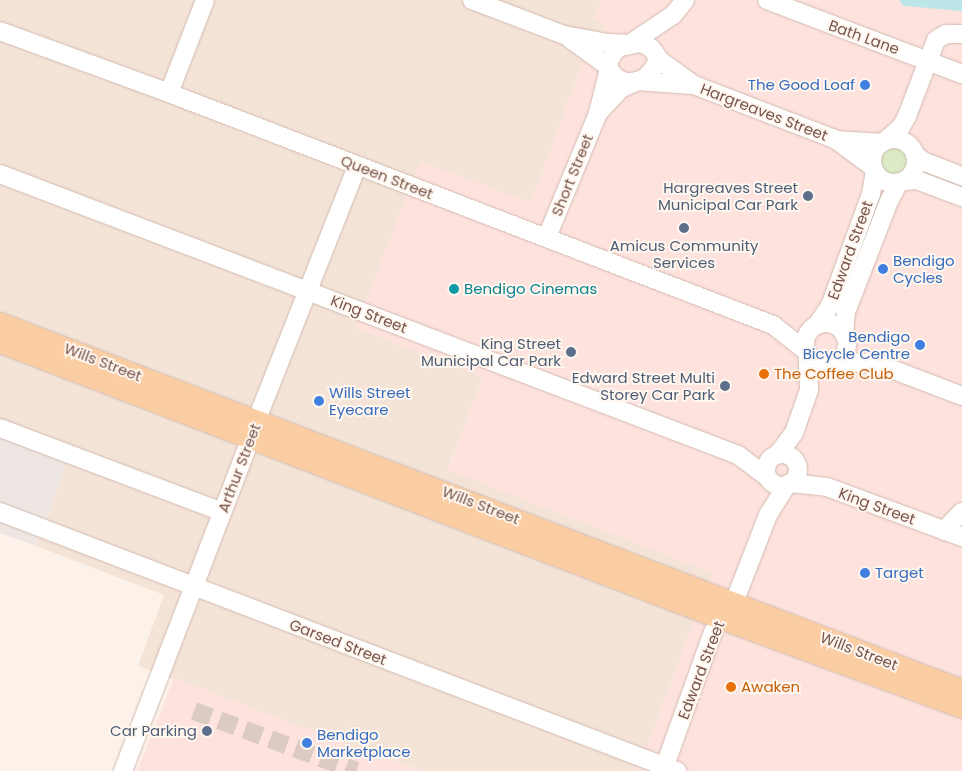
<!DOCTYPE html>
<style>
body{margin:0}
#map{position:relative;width:962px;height:771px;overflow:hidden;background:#fdf2e9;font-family:Poppins,sans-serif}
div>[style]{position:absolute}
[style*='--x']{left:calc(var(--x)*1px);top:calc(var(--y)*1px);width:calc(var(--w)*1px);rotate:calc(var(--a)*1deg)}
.residential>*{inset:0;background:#f4e3d7}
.commercial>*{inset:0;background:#fde2dd}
.industrial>*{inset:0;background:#eee6e2}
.green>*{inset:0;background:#daebc6}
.round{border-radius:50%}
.canal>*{height:12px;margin:-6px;padding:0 6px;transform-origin:6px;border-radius:6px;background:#bce6e7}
.minor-tunnel>*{height:18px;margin-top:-9px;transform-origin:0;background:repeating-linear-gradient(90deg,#dccbc2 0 18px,transparent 0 27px)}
.roads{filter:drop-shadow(0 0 1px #d2bbb0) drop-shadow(0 0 1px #d2bbb0)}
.minor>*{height:18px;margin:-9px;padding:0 9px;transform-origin:9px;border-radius:9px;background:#fff}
.minor>.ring{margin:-9px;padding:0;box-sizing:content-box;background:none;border:18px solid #fff;border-radius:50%}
.major>*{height:21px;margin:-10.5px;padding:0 10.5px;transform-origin:10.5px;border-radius:10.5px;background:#facda2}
.dots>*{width:14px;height:14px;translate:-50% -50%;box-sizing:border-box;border:2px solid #fff7ef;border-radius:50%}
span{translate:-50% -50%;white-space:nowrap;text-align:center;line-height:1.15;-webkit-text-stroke:4px #fff7ef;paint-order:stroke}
.street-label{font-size:15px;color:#78554c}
.shop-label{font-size:15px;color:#366cbe}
.right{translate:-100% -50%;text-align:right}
.left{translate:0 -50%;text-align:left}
.service-label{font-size:15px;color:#4e5e75}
.culture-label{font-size:15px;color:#0d838f}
.food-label{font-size:15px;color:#c56008}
</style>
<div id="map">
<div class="residential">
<div style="clip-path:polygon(0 0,603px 0,594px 19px,606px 24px,580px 70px,531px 203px,483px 377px,448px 469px,712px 573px,638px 771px,424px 771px,351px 746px,138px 666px,164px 595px,36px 546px,69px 458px,0 431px)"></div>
</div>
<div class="commercial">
<div style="clip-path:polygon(603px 0,962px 0,962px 771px,638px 771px,712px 573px,448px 470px,483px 377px,356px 328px,420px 161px,531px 203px,580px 70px,606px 25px,594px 19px)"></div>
<div style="clip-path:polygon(174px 678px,351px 746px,424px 771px,137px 771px)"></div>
</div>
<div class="industrial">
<div style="clip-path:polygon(0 431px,69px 458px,36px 546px,0 533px)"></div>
</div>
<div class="green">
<div class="round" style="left:880px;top:147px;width:28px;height:28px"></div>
</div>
<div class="canal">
<div style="--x:906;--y:0;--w:56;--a:5.1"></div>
</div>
<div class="minor-tunnel">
<div style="--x:194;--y:711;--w:173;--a:20.3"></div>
</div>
<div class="roads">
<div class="minor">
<div style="--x:472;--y:0;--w:98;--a:20.8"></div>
<div style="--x:564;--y:35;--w:45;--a:10.3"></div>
<div style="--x:608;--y:43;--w:21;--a:3"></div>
<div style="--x:767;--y:0;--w:209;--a:20.8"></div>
<div style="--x:0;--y:31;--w:180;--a:20.1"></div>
<div style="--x:169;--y:93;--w:647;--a:21.01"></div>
<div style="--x:773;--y:325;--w:42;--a:38.2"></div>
<div style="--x:570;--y:39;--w:48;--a:35.7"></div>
<div style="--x:631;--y:43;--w:50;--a:-33.7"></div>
<div style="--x:673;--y:15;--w:19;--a:-51"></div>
<div style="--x:658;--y:59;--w:44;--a:35.8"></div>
<div style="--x:694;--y:85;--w:151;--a:21"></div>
<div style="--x:835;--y:139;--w:47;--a:36.4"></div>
<div style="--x:636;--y:81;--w:57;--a:4"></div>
<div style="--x:169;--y:93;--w:100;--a:-68.8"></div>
<div style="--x:598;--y:113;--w:33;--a:-47"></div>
<div style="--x:620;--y:89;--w:27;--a:-24"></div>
<div style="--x:645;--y:78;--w:13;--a:-48"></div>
<div style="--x:654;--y:68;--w:10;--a:-66"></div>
<div style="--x:658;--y:59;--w:3;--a:-108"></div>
<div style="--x:657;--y:56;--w:10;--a:-127"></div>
<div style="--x:651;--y:48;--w:11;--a:-153"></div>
<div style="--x:641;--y:43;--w:21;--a:169"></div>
<div style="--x:620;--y:47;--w:8;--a:140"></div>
<div style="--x:614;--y:52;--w:10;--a:119"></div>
<div style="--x:609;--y:61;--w:8;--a:90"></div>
<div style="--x:609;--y:69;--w:10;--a:53"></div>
<div style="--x:615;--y:77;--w:11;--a:27"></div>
<div style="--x:625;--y:82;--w:8;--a:0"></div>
<div class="ring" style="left:872px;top:139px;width:26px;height:26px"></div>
<div style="--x:836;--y:140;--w:46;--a:3.7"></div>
<div style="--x:886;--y:140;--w:20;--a:-41"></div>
<div style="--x:901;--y:127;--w:13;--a:-61"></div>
<div style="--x:907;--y:116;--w:81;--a:-69.1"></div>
<div style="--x:936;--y:40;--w:12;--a:-31"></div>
<div style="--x:946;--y:34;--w:16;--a:0"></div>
<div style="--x:915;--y:155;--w:12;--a:35"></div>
<div style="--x:925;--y:162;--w:40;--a:21"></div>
<div style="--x:0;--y:174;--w:790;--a:20.84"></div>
<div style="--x:738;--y:455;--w:36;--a:37"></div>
<div style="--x:904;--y:181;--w:13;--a:-4"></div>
<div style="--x:917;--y:180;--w:48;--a:20.7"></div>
<div style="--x:547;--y:237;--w:134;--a:-67.6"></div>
<div style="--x:598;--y:113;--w:45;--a:-76"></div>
<div class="ring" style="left:805px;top:323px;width:24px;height:24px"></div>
<div style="--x:817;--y:325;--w:23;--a:-56"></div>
<div style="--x:830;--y:306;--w:119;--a:-69.9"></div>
<div style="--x:871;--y:194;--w:22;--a:-80"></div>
<div style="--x:844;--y:334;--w:22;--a:-85"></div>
<div style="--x:846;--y:312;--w:119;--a:-68.8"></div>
<div style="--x:889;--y:201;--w:21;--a:-62"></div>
<div style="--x:834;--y:363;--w:39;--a:-1"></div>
<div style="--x:873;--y:362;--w:95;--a:20.9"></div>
<div style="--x:257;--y:419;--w:272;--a:-68.4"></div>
<div style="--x:0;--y:428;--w:237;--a:20.7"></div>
<div style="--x:778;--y:454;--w:26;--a:-53"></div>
<div style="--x:794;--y:433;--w:46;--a:-70.8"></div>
<div style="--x:809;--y:390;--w:35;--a:-92"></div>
<div class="ring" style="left:766px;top:454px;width:14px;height:14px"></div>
<div style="--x:790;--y:483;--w:37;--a:6"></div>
<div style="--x:827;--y:487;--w:144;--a:20.3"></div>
<div style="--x:0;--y:512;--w:725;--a:20.94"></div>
<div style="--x:944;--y:531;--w:26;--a:-47"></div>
<div style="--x:123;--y:771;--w:358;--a:-69"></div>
<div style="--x:663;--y:771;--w:145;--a:-70.2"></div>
<div style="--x:712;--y:635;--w:19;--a:-65"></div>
<div style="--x:720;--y:618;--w:29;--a:-54"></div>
<div style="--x:737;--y:595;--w:86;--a:-68.8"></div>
<div style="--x:768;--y:515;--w:36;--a:-58"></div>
</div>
<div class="major">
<div style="--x:0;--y:323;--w:1030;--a:20.88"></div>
<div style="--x:0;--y:342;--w:771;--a:20.97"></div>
<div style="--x:720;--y:618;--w:258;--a:20.2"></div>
</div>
</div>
<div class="dots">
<div style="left:865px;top:85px;background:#3f7fe0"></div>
<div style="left:808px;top:196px;background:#5c6f8a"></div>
<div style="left:684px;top:228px;background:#5c6f8a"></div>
<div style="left:883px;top:269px;background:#3f7fe0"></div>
<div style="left:454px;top:289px;background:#0f9aa8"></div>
<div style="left:920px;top:345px;background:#3f7fe0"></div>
<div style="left:571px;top:352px;background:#5c6f8a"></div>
<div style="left:764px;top:374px;background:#e8710a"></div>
<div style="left:725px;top:386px;background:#5c6f8a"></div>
<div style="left:319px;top:401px;background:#3f7fe0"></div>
<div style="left:865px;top:573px;background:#3f7fe0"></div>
<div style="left:731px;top:687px;background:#e8710a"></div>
<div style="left:207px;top:731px;background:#5c6f8a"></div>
<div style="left:307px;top:743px;background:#3f7fe0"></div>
</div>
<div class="street-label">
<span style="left:864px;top:37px;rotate:20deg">Bath Lane</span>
<span style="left:764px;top:112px;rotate:21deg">Hargreaves Street</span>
<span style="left:572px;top:175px;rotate:-68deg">Short Street</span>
<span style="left:387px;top:177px;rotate:21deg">Queen Street</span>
<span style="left:850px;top:250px;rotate:-70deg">Edward Street</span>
<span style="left:369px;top:314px;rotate:21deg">King Street</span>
<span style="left:103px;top:362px;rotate:21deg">Wills Street</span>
<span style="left:239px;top:468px;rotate:-69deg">Arthur Street</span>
<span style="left:481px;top:505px;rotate:21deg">Wills Street</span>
<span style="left:877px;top:506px;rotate:20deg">King Street</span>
<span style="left:338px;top:642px;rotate:21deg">Garsed Street</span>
<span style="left:859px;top:651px;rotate:21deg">Wills Street</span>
<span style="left:701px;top:670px;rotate:-69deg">Edward Street</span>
</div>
<div class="shop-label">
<span class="right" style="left:855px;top:85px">The Good Loaf</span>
<span class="left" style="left:893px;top:269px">Bendigo<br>Cycles</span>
<span class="right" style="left:910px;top:345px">Bendigo<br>Bicycle Centre</span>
<span class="left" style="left:329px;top:401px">Wills Street<br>Eyecare</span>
<span class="left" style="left:875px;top:573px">Target</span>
<span class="left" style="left:317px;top:743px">Bendigo<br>Marketplace</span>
</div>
<div class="service-label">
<span class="right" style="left:798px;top:196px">Hargreaves Street<br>Municipal Car Park</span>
<span style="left:684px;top:254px">Amicus Community<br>Services</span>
<span class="right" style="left:561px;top:352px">King Street<br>Municipal Car Park</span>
<span class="right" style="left:715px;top:386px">Edward Street Multi<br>Storey Car Park</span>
<span class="right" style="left:197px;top:731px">Car Parking</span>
</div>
<div class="culture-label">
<span class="left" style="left:464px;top:289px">Bendigo Cinemas</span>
</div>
<div class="food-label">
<span class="left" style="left:774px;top:374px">The Coffee Club</span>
<span class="left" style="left:741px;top:687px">Awaken</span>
</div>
</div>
